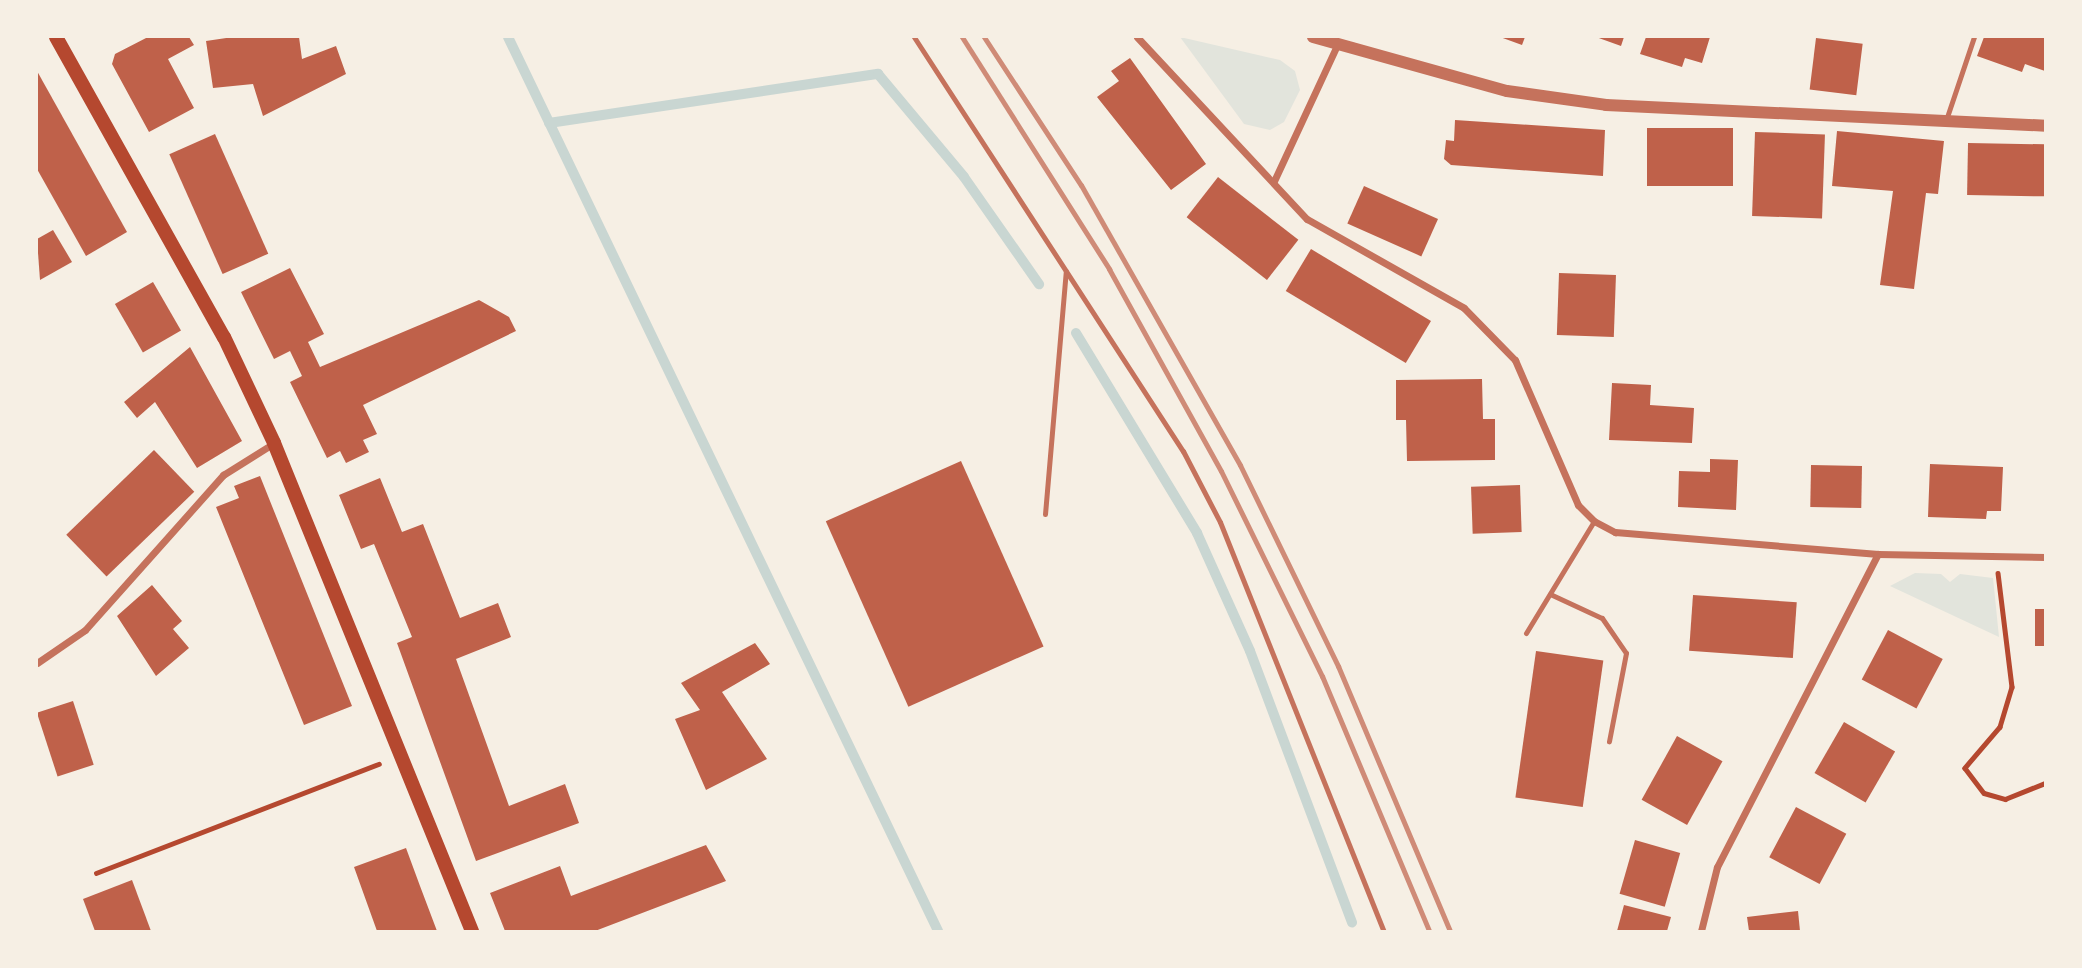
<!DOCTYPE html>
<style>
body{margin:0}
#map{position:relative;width:2082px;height:968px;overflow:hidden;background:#f6efe4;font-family:Figtree,sans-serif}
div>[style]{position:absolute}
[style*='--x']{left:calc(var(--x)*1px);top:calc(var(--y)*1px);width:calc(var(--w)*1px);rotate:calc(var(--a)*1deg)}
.green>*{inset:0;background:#e2e4dc}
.stream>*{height:10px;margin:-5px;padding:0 5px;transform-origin:5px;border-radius:5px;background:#c9d6d2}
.building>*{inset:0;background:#bf614a;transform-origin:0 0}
.path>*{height:4.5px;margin:-2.25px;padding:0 2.25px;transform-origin:2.25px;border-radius:2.25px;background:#b5482f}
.service>*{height:5px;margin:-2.5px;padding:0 2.5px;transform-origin:2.5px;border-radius:2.5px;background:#c5725c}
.minor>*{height:7px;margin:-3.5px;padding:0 3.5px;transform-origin:3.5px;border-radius:3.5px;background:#c5725c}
.tertiary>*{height:12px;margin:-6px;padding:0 6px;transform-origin:6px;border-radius:6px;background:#c5725c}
.secondary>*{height:14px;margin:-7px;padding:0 7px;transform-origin:7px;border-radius:7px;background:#b5482f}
.rail>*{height:5px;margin:-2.5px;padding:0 2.5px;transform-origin:2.5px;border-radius:2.5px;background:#cf8b77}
span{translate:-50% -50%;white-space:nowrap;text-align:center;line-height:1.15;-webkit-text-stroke:5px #f6efe4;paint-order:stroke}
.frame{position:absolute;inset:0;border:38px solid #f6efe4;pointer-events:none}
</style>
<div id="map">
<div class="green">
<div style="clip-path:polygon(1180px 37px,1280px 60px,1295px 71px,1300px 90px,1284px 122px,1270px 130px,1244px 124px)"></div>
<div style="clip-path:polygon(1915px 573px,1941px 574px,1950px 582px,1960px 574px,1993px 578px,1999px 637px,1890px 586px)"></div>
</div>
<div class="stream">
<div style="--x:508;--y:37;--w:992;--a:64.31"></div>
<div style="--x:549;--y:123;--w:333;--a:-8.5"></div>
<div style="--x:878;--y:74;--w:134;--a:50.1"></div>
<div style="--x:964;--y:177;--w:131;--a:55"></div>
<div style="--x:1076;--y:333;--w:234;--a:58.8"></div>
<div style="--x:1197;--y:533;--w:129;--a:65.8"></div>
<div style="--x:1250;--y:651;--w:290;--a:69.4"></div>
</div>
<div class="building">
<div style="clip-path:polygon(148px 37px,189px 37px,194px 45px,168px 59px,194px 108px,149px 132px,112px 64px,115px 54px)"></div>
<div style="clip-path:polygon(233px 37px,299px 37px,302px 59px,336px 46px,346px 74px,263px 116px,253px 84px,213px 88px,206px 41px)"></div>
<div style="clip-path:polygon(1500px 37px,1525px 37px,1522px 45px)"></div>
<div style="clip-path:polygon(1596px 37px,1624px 37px,1621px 46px)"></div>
<div style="clip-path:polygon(1646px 37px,1710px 37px,1702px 63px,1685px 58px,1682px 67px,1640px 54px)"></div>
<div style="clip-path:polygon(1984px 37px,2045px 37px,2045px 71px,2025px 64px,2022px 72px,1977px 56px)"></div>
<div style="left:1816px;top:38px;width:47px;height:52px;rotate:7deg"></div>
<div style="clip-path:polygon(1130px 58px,1206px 164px,1171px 190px,1097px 97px,1119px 81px,1111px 71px)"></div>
<div style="clip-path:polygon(37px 71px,127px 232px,86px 256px,37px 169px)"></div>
<div style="clip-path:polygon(1455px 120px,1605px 130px,1603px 176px,1451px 165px,1444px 159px,1446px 140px,1454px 141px)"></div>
<div style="left:1647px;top:128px;width:86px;height:58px"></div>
<div style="clip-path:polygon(1837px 131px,1944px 141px,1938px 194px,1926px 193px,1914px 289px,1880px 285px,1893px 191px,1832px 186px)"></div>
<div style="left:1755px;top:132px;width:70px;height:84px;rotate:2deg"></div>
<div style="left:215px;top:134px;width:131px;height:50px;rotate:66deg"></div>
<div style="left:1968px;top:143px;width:77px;height:52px;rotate:1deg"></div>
<div style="left:1218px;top:177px;width:102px;height:51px;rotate:38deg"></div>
<div style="left:1364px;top:186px;width:81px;height:41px;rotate:24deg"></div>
<div style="clip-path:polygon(53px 230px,72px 262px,40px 280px,37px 239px)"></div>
<div style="left:1311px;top:249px;width:140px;height:49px;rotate:31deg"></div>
<div style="clip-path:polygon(290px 268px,324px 334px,308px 342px,320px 367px,479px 300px,509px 317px,516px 331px,363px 405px,377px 434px,363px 440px,369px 452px,346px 463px,340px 451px,327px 458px,290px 382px,302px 376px,290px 351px,274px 359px,241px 292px)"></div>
<div style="left:1559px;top:273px;width:57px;height:62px;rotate:2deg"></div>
<div style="left:153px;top:282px;width:56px;height:44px;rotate:60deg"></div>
<div style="clip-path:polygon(190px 347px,242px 441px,197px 468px,155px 402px,137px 418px,124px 402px)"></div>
<div style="clip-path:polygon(1482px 379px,1483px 419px,1495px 419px,1495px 460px,1407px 461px,1406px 420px,1396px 420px,1396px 380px)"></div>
<div style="clip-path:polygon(1612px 383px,1651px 385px,1650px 405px,1694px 408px,1692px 443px,1609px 440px)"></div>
<div style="left:154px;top:450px;width:58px;height:122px;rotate:46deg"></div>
<div style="clip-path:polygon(1710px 459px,1738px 460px,1736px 510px,1678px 507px,1679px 471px,1710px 472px)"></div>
<div style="left:961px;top:461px;width:203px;height:148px;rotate:66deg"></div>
<div style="clip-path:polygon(1930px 464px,2003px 467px,2001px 511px,1987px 511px,1986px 519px,1928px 517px)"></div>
<div style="left:1811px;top:465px;width:51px;height:42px;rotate:1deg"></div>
<div style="clip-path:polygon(260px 476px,352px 706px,304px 725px,216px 507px,239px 498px,234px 486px)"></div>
<div style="clip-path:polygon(380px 478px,402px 532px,423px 524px,460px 618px,498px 603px,511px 637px,456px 659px,509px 806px,565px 784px,579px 823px,476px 861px,397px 643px,412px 637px,374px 544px,361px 549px,339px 495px)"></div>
<div style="left:1520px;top:485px;width:47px;height:49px;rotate:88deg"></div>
<div style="clip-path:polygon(152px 585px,182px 621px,173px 629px,189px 648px,156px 676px,117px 616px)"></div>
<div style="left:1693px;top:595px;width:104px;height:56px;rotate:4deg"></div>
<div style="left:2035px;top:609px;width:10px;height:37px"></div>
<div style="left:1888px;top:630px;width:62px;height:56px;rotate:28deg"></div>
<div style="clip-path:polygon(755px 643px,770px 664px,722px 692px,767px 759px,706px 790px,675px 719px,700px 710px,681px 683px)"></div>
<div style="left:1536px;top:651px;width:68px;height:148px;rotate:8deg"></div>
<div style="left:73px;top:701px;width:67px;height:38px;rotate:72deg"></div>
<div style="left:1844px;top:722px;width:59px;height:59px;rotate:30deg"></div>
<div style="left:1677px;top:736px;width:52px;height:73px;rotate:29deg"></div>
<div style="left:1796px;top:807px;width:57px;height:57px;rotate:28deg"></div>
<div style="left:1635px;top:840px;width:47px;height:56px;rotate:16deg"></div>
<div style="clip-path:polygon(706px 845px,726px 881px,595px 931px,505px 931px,490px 893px,560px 866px,571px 896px)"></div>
<div style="clip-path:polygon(406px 848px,420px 886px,437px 931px,377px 931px,368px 906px,354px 867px)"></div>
<div style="clip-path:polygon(132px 880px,151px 931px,95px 931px,83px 899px)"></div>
<div style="clip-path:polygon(1624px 905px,1671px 917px,1667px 931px,1617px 931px)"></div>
<div style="clip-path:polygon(1798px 911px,1800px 931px,1749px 931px,1747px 917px)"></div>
</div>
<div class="path">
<div style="--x:1998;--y:573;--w:115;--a:83"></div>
<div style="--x:2012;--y:687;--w:42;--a:106.7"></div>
<div style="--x:2000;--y:727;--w:54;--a:130.5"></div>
<div style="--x:1965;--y:768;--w:31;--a:53"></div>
<div style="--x:1984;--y:793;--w:22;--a:16"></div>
<div style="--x:2005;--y:799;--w:43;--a:-21.8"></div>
<div style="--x:96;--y:873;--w:303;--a:-21.1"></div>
</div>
<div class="service">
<div style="--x:914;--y:37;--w:494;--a:57"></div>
<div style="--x:1183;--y:451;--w:80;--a:62.5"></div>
<div style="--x:1220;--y:522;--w:441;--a:68.2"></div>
<div style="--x:1946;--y:120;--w:88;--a:-71.4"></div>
<div style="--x:1045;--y:514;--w:244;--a:-85.1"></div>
<div style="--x:1550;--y:594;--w:57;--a:24.8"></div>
<div style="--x:1602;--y:618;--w:42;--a:55.6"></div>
<div style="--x:1626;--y:653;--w:90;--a:100.9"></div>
<div style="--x:1526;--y:633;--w:131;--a:-58.7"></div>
</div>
<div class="minor">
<div style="--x:1137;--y:37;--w:249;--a:47"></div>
<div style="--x:1307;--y:219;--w:180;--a:29.5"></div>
<div style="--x:1464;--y:308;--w:73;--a:45.6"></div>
<div style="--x:1515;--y:360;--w:158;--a:66.5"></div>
<div style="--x:1578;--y:505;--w:23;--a:45"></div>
<div style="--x:1594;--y:521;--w:24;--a:28"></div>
<div style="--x:1615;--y:532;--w:264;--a:4.8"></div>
<div style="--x:1878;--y:554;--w:167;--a:1"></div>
<div style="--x:1274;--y:181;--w:152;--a:-65.1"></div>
<div style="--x:37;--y:663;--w:58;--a:-34.5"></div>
<div style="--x:85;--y:630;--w:208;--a:-48.3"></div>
<div style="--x:223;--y:475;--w:60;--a:-32.1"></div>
<div style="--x:1701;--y:931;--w:66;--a:-76"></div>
<div style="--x:1717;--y:867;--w:352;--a:-62.8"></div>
</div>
<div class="tertiary">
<div style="--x:1313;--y:37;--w:201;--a:15.6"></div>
<div style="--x:1507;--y:91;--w:100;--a:8"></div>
<div style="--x:1606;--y:105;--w:440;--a:2.7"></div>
</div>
<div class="secondary">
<div style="--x:56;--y:37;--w:344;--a:60.8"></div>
<div style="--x:224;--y:337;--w:117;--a:64.7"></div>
<div style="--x:274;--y:443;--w:527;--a:67.92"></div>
</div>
<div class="rail">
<div style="--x:962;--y:37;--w:275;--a:57.6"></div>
<div style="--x:1109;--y:269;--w:231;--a:61"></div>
<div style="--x:1221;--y:471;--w:229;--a:63.8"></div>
<div style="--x:1322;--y:676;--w:277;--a:67.2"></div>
<div style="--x:984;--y:37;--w:177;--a:56.8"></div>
<div style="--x:1081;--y:185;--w:322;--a:60.4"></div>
<div style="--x:1240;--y:465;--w:224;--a:64"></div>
<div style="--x:1338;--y:666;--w:288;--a:67.1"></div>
</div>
<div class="frame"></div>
</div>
